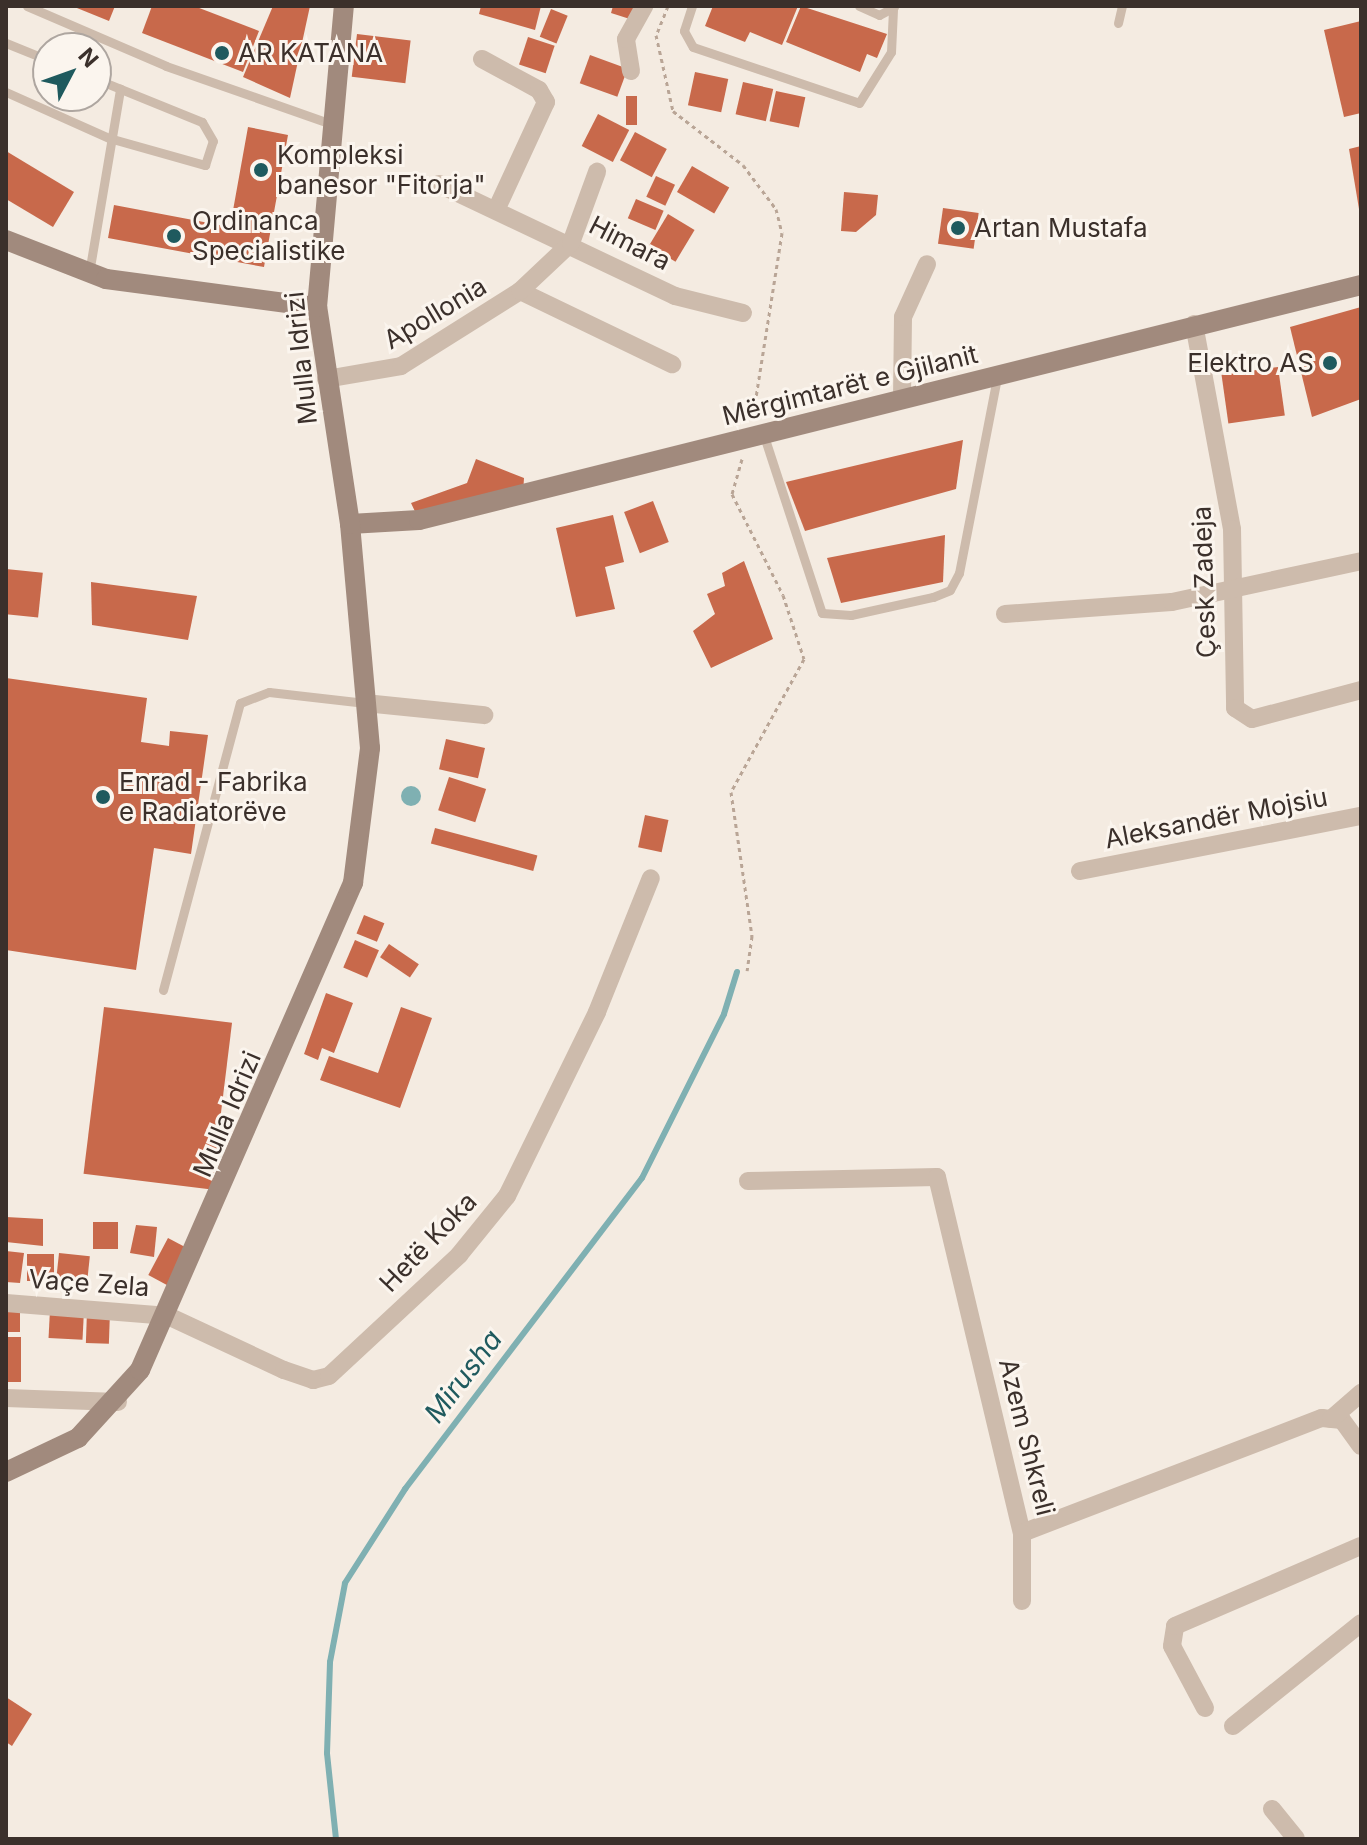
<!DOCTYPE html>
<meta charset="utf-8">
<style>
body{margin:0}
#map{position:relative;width:1367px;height:1845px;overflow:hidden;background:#f4ebe1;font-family:Inter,sans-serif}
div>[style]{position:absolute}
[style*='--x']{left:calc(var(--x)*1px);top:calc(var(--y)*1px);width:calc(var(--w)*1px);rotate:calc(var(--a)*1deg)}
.water>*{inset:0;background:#7fb0b2}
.round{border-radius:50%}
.stream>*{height:6px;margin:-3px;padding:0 3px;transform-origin:3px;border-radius:3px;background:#7fb0b2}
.building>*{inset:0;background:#c8694b;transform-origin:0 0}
.path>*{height:3px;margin-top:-1.5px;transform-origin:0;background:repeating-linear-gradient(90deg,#b9a596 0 4px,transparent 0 8px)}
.lane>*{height:9px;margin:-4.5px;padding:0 4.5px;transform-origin:4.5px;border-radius:4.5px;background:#cdbbac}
.street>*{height:18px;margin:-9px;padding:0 9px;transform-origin:9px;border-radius:9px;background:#cdbbac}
.secondary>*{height:20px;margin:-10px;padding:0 10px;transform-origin:10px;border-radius:10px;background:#a18a7d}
.dots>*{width:22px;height:22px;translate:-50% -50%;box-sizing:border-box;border:4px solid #fbf5ee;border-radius:50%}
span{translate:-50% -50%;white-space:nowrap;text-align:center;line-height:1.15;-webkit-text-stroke:6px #fbf5ee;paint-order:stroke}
.poi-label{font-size:26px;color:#3b302b}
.left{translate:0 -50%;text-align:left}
.right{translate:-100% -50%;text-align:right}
.street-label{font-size:26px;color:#3b302b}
.water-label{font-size:28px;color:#1f5a5e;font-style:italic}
.frame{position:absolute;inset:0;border:8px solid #3b302b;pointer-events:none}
.north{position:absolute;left:32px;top:32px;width:80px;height:80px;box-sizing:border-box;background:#fbf5ee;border:2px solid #aea6a0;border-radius:50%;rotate:49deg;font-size:22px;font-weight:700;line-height:32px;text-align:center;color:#3b302b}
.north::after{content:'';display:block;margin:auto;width:28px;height:36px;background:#1f5a5e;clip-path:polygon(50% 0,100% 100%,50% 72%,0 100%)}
</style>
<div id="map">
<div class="water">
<div class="round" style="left:401px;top:786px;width:20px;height:20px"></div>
</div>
<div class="stream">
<div style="--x:336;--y:1839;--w:86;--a:-96"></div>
<div style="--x:327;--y:1753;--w:91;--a:-88.1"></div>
<div style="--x:330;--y:1662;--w:80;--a:-79.2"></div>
<div style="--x:345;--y:1583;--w:112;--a:-57.4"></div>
<div style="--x:405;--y:1489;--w:391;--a:-52.7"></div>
<div style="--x:642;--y:1178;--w:183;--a:-63.4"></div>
<div style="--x:724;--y:1014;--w:44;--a:-72.8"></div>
</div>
<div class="building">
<div style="clip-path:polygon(72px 6px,115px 6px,109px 21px)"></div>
<div style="clip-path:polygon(152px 6px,194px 6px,259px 31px,243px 72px,142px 33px)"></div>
<div style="clip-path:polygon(273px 6px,310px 6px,290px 98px,243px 77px)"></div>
<div style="clip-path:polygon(481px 6px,541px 6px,535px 30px,479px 14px)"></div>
<div style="clip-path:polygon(613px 6px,637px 6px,633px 20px,611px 13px)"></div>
<div style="clip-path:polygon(713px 6px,798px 6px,782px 45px,750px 32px,745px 42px,705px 26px)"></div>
<div style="clip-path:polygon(801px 6px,887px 34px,877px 58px,867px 54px,860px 72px,786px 42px)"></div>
<div style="left:551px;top:9px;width:18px;height:30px;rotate:22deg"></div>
<div style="clip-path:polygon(1361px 21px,1361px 113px,1344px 117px,1324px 30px)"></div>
<div style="left:357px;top:34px;width:54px;height:43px;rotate:7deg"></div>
<div style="left:528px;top:37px;width:28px;height:29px;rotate:18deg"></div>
<div style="left:590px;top:55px;width:40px;height:30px;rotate:20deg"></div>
<div style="left:695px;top:72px;width:34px;height:34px;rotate:12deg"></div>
<div style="left:743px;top:82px;width:31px;height:33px;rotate:13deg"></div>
<div style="left:776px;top:91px;width:30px;height:31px;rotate:12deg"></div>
<div style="left:626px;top:96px;width:11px;height:29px"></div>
<div style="left:598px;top:114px;width:35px;height:36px;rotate:27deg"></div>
<div style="clip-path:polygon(248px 127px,288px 135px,264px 267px,108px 238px,114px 205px,230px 227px)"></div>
<div style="left:635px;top:132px;width:36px;height:32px;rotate:28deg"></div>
<div style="clip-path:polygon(1361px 146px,1361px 209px,1359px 209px,1349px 149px)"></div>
<div style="clip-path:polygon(6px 151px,74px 192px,53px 227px,6px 199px)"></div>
<div style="left:692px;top:166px;width:43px;height:30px;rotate:30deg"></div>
<div style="left:656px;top:176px;width:21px;height:23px;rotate:25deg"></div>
<div style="clip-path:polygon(844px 192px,878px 195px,876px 215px,856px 232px,841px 231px)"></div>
<div style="left:636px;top:199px;width:30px;height:21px;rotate:23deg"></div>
<div style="left:943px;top:208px;width:36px;height:36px;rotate:8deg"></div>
<div style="left:668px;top:214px;width:31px;height:37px;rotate:31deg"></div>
<div style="clip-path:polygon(1361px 307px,1361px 399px,1312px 417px,1290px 327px)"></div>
<div style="left:1278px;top:367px;width:49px;height:57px;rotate:82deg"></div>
<div style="clip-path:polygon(963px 440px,956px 489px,805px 531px,786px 482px)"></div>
<div style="clip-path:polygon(476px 459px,524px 478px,523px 494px,419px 520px,411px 503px,467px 483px)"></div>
<div style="left:653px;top:501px;width:44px;height:31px;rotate:69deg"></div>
<div style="clip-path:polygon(613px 515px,624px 562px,605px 567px,615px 609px,576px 617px,556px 528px)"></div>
<div style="clip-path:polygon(945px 535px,943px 582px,841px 603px,827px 558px)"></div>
<div style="clip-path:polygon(744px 561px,773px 639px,711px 668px,693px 631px,715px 614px,707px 594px,725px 586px,722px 573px)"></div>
<div style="left:6px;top:569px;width:37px;height:45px;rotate:6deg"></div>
<div style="clip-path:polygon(91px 582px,197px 596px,188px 640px,92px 625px)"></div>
<div style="clip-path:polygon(6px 678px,147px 698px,141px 742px,169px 746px,170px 731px,208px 735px,191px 854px,154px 848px,136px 970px,6px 950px)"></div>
<div style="left:446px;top:739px;width:40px;height:31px;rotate:13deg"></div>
<div style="left:449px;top:777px;width:39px;height:35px;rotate:18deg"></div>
<div style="left:645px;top:815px;width:24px;height:33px;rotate:12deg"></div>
<div style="left:435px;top:828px;width:106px;height:16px;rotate:15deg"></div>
<div style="left:364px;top:915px;width:22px;height:20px;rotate:22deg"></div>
<div style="left:355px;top:940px;width:26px;height:30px;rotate:23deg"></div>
<div style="left:389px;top:944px;width:36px;height:16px;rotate:34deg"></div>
<div style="clip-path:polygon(326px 993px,353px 1003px,334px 1053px,322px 1048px,318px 1060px,304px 1054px)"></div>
<div style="left:104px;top:1007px;width:129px;height:168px;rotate:7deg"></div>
<div style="clip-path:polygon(401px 1007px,432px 1018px,400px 1108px,320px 1080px,329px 1056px,378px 1073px)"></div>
<div style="clip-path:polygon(6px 1217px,43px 1219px,43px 1246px,6px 1242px)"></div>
<div style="left:93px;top:1222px;width:25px;height:27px"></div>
<div style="clip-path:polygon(136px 1225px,157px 1227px,154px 1257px,130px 1253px)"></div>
<div style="left:168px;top:1238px;width:30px;height:42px;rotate:28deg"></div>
<div style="clip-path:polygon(6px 1251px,24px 1253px,20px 1283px,6px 1282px)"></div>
<div style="left:59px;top:1253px;width:31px;height:24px;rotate:6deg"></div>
<div style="left:27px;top:1254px;width:27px;height:27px"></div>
<div style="left:6px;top:1308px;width:14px;height:24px"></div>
<div style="left:50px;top:1310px;width:34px;height:28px;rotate:3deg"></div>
<div style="left:87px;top:1311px;width:23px;height:32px;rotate:2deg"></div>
<div style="left:6px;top:1337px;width:15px;height:45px"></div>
<div style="clip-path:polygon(6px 1697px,32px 1714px,12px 1746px,6px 1742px)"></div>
</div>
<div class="path">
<div style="--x:668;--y:6;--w:31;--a:112"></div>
<div style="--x:656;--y:35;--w:78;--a:77.4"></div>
<div style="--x:673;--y:111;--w:88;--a:37.6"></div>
<div style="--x:743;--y:165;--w:55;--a:53.1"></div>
<div style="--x:776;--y:209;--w:25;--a:76"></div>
<div style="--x:782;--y:233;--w:185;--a:99"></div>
<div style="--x:742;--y:459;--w:36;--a:106"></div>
<div style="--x:732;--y:494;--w:113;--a:63.2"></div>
<div style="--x:783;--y:595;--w:67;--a:71.8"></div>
<div style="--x:804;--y:659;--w:152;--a:118.8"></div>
<div style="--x:731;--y:792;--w:146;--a:81.7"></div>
<div style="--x:752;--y:936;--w:35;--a:98"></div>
</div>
<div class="lane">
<div style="--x:27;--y:6;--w:151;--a:23.3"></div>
<div style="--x:166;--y:66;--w:176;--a:19.3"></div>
<div style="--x:692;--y:6;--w:26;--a:108"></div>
<div style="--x:684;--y:31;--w:18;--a:61"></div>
<div style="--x:693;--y:47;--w:175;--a:18.6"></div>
<div style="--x:859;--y:103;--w:60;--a:-57.9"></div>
<div style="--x:891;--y:52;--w:42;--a:-87.3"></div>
<div style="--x:859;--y:6;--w:22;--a:24"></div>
<div style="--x:879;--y:15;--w:17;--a:-28"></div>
<div style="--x:1118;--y:23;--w:17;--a:-77"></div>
<div style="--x:6;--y:43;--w:45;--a:22"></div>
<div style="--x:6;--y:92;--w:113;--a:24.1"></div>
<div style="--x:109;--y:138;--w:100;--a:15.7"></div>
<div style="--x:205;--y:165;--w:25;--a:-72"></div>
<div style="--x:213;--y:141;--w:22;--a:-120"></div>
<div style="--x:202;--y:122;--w:114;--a:-157.9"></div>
<div style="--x:89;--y:273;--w:187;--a:-80.4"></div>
<div style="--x:763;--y:433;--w:189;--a:71.9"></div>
<div style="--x:822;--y:613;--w:29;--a:4"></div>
<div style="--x:851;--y:615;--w:84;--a:-12.4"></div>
<div style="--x:933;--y:597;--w:18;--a:-22"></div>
<div style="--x:950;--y:590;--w:19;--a:-62"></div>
<div style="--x:959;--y:573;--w:200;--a:-79"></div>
<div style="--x:163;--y:990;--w:297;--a:-75"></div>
<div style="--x:240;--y:703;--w:31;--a:-21"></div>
<div style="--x:269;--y:692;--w:97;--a:6.5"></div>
</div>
<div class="street">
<div style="--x:482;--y:59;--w:65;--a:28.5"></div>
<div style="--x:539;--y:90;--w:14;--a:60"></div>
<div style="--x:546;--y:102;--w:117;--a:114.8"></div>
<div style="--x:631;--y:71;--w:32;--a:-99"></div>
<div style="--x:626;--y:39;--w:38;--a:-61"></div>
<div style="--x:439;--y:184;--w:261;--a:25.4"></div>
<div style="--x:675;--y:296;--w:70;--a:14"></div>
<div style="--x:520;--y:291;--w:169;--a:25.7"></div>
<div style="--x:1194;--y:324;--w:208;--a:79.5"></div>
<div style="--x:1232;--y:529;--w:179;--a:89"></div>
<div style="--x:1235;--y:708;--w:20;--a:33"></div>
<div style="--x:1252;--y:719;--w:113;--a:-14.9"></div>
<div style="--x:326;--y:379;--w:76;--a:-9.8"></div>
<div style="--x:401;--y:366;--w:141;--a:-32.2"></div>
<div style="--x:520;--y:291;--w:70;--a:-43.3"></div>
<div style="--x:571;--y:243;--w:76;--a:-69.9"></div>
<div style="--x:902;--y:399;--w:82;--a:-89.3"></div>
<div style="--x:903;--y:317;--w:58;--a:-65.6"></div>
<div style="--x:1005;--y:614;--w:167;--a:-4.1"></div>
<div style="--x:1172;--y:602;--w:193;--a:-12.2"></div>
<div style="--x:365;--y:703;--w:120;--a:5.8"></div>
<div style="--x:1080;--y:871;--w:286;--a:-11.1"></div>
<div style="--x:748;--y:1181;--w:189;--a:-1.2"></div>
<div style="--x:937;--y:1177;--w:366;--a:76.6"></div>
<div style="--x:1022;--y:1533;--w:321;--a:-21"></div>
<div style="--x:1322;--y:1418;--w:20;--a:6"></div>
<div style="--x:1342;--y:1420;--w:32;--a:54"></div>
<div style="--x:6;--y:1303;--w:163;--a:4.6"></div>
<div style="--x:168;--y:1316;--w:128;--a:25"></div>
<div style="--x:284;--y:1370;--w:31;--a:19"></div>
<div style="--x:313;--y:1380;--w:16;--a:-14"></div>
<div style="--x:329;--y:1376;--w:178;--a:-42.9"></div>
<div style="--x:459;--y:1255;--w:76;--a:-50.9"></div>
<div style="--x:507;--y:1196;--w:205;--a:-63.9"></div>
<div style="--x:597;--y:1012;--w:144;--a:-68.1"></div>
<div style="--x:6;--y:1398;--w:112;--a:2"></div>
<div style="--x:1331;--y:1419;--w:40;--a:-41"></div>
<div style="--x:1022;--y:1533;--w:68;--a:90"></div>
<div style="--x:1205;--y:1708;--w:70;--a:-118"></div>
<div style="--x:1172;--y:1646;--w:20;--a:-81"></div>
<div style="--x:1175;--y:1626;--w:202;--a:-23.3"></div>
<div style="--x:1233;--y:1726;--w:164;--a:-38.8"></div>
<div style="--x:1272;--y:1809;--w:38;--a:51"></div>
</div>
<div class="secondary">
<div style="--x:6;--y:240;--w:107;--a:21.3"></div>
<div style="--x:106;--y:279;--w:213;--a:7.6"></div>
<div style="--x:350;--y:524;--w:69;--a:-3.3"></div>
<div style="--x:419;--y:520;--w:971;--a:-14.01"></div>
<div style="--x:6;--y:1472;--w:80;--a:-25.3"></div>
<div style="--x:78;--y:1438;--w:92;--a:-47.6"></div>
<div style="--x:140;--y:1370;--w:532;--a:-66.38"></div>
<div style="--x:353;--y:883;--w:136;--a:-82.8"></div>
<div style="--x:370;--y:748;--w:225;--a:-95.1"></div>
<div style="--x:350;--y:524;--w:219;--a:-98.6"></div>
<div style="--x:317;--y:307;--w:302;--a:-84.9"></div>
</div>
<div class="dots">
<div style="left:222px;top:53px;background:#1f5a5e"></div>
<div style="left:261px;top:170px;background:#1f5a5e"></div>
<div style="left:958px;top:228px;background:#1f5a5e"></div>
<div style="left:174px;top:236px;background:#1f5a5e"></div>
<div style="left:1330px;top:363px;background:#1f5a5e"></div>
<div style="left:103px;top:797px;background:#1f5a5e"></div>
</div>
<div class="poi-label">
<span class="left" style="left:238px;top:53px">AR KATANA</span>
<span class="left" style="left:277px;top:170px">Kompleksi<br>banesor "Fitorja"</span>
<span class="left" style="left:192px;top:236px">Ordinanca<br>Specialistike</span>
<span class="left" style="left:974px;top:228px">Artan Mustafa</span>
<span class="right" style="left:1314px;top:363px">Elektro AS</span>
<span class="left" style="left:119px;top:797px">Enrad - Fabrika<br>e Radiatorëve</span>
</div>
<div class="street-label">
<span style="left:630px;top:243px;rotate:27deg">Himara</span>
<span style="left:435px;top:313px;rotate:-31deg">Apollonia</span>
<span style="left:301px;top:358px;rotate:-96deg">Mulla Idrizi</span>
<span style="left:850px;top:385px;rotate:-14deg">Mërgimtarët e Gjilanit</span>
<span style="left:1204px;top:582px;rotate:-92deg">Çesk Zadeja</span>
<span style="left:1216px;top:818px;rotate:-11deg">Aleksandër Mojsiu</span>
<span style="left:227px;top:1114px;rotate:-67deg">Mulla Idrizi</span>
<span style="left:428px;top:1242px;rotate:-46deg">Hetë Koka</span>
<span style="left:89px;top:1283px;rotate:4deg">Vaçe Zela</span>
<span style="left:1027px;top:1437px;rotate:76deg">Azem Shkreli</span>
</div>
<div class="water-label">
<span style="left:463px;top:1376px;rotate:-53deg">Mirusha</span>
</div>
<div class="frame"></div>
<div class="north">N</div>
</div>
